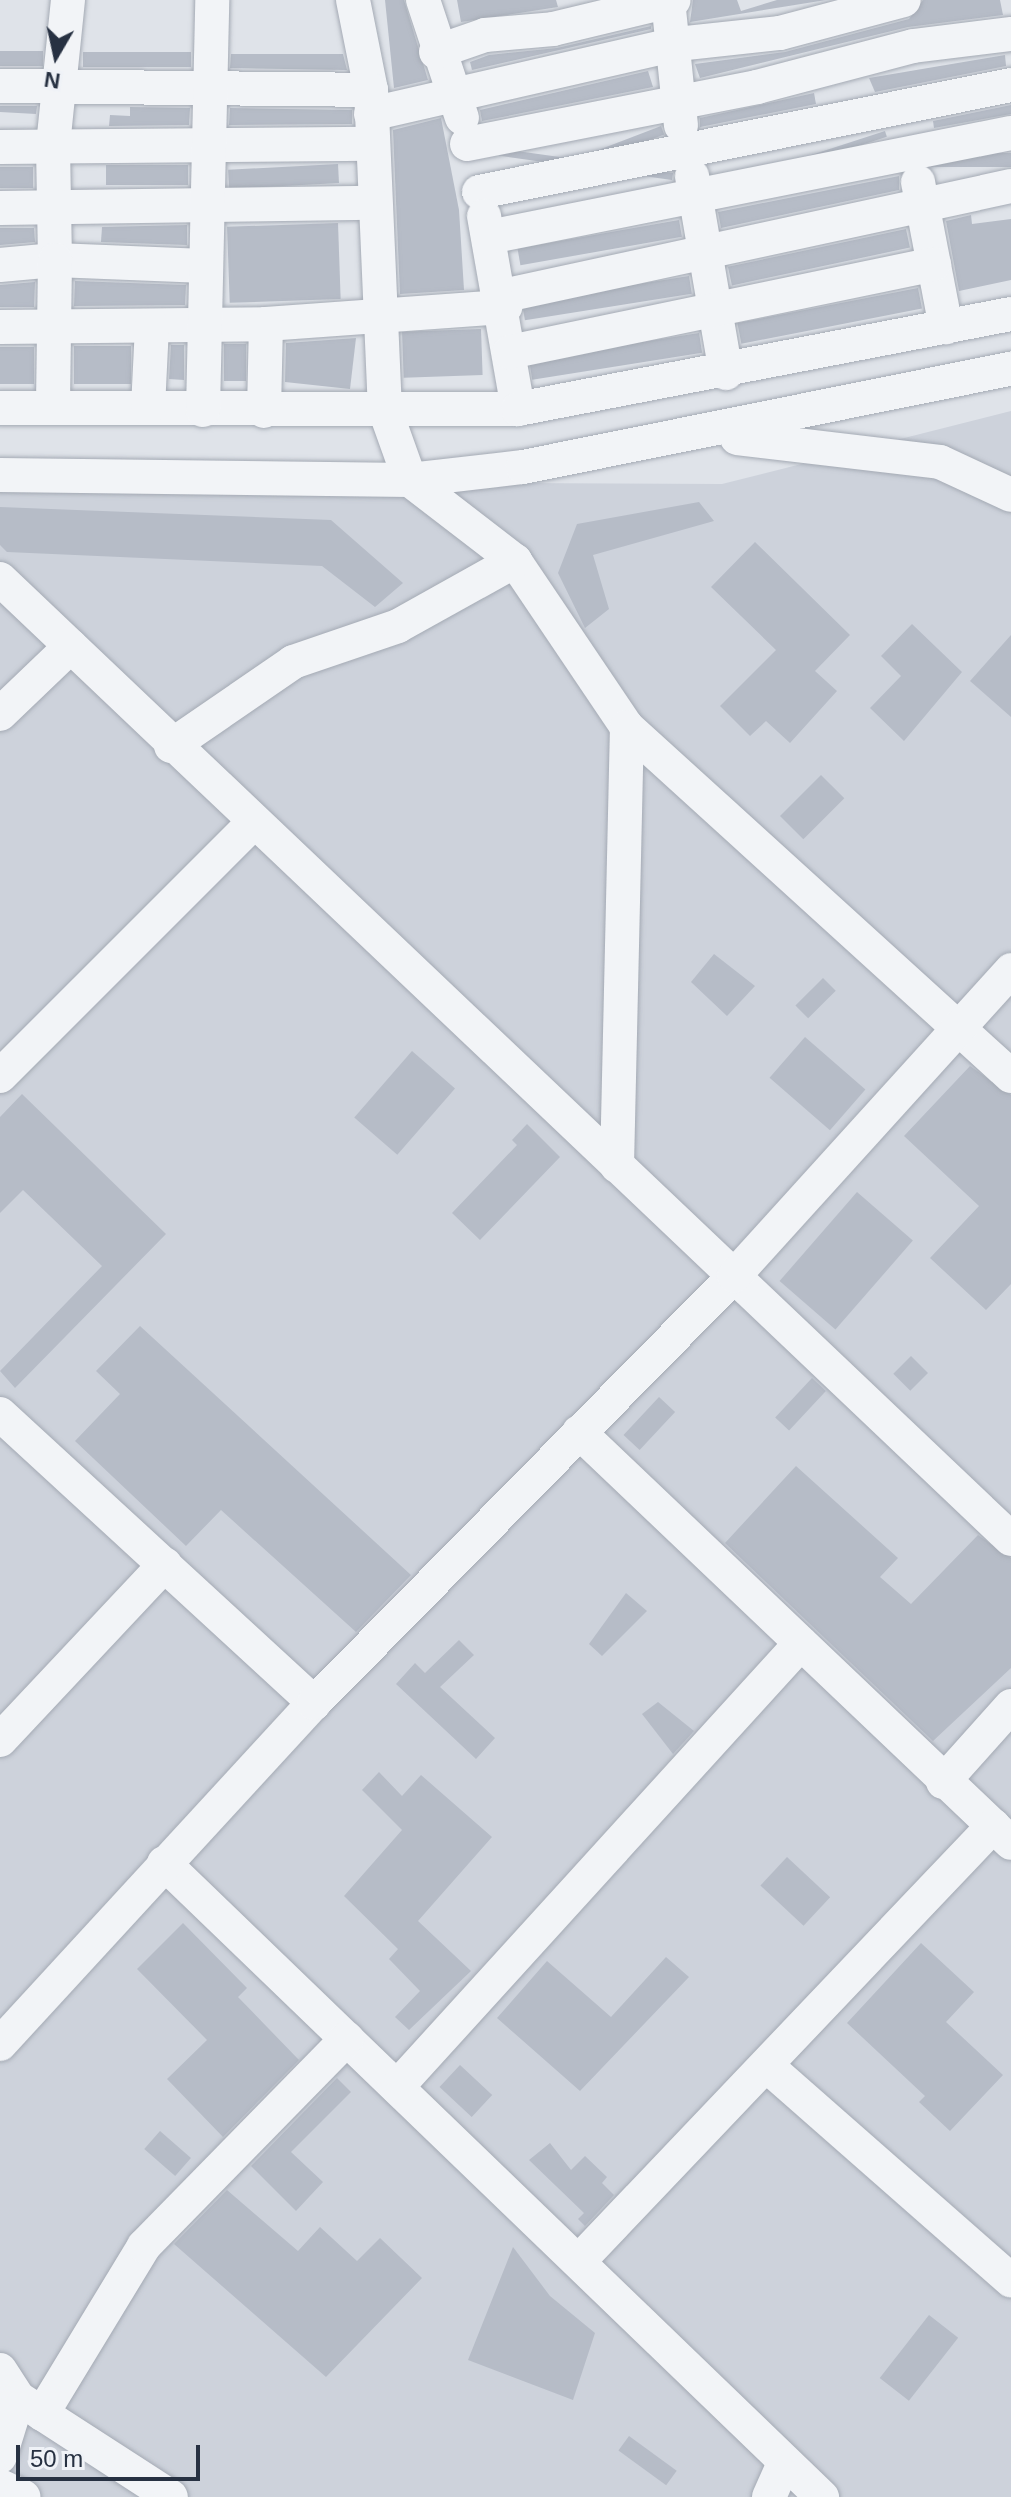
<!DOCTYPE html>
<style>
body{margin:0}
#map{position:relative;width:1011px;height:2497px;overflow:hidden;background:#dfe3e9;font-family:Helvetica,sans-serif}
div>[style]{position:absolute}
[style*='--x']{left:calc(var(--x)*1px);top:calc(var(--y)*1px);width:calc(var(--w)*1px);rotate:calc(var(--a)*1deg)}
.built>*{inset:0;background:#cdd2db}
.building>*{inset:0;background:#b6bcc7;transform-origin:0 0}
.roads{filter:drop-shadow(0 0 2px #a4aab4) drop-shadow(0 0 2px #a4aab4)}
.minor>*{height:34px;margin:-17px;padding:0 17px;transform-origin:17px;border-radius:17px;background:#f2f4f7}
span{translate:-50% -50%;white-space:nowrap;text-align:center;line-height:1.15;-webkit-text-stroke:6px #eff2f7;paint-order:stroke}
.north{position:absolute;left:16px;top:16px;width:80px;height:80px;-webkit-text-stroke:6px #eff2f7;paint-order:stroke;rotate:189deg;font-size:22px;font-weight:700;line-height:32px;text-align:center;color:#273142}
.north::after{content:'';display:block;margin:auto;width:28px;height:36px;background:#273142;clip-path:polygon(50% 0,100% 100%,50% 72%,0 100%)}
.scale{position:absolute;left:16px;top:2445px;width:184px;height:36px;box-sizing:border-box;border:4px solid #273142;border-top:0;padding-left:10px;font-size:24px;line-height:28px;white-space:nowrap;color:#273142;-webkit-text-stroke:6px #eff2f7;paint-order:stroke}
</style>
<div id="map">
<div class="built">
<div style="clip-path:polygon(1011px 411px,1011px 2497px,0 2497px,0 481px,722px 484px)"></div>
</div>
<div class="building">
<div style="clip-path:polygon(385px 0,404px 0,428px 80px,394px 88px)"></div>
<div style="clip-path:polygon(457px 0,556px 0,558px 7px,461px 22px)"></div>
<div style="clip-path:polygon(693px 0,737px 0,741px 11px,777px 0,826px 0,690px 22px)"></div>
<div style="clip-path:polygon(923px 0,1000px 0,1003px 15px,908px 27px,700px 78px,695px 64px,785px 52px,909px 19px)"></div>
<div style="clip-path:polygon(651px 26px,651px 29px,472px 70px,470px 62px,489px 55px,557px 48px)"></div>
<div style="left:0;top:51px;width:43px;height:15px"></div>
<div style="left:83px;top:52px;width:108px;height:15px"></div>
<div style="clip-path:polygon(231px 54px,343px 54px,347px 70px,230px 68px)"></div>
<div style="clip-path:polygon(1005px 55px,1006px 66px,875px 92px,869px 78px)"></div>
<div style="clip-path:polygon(648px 71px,653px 87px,482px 121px,480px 110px)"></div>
<div style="clip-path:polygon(814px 93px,816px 104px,700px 127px,700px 118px)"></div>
<div style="clip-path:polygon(1011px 105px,1011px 114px,934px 128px,933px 121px)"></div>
<div style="clip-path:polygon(0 106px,37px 106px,36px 114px,0 112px)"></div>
<div style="clip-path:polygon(130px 107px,190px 108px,189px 125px,109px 126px,110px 115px,130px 116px)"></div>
<div style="clip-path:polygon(230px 108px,352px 110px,352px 124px,229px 125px)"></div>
<div style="clip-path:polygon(441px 118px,459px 210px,464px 290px,400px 294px,393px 130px)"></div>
<div style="left:661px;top:126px;width:9px;height:170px;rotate:69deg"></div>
<div style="left:885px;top:131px;width:6px;height:179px;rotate:72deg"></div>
<div style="left:1011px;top:153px;width:14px;height:80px;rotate:90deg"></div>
<div style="left:338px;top:164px;width:19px;height:110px;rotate:87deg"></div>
<div style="left:188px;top:165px;width:20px;height:82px;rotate:90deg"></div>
<div style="left:0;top:167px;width:33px;height:21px"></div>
<div style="left:673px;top:173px;width:7px;height:175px;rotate:98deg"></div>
<div style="clip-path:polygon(899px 176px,899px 190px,721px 228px,718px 212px)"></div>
<div style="clip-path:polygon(971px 215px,972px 224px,1011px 219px,1011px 280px,959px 291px,946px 221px)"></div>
<div style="left:679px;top:220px;width:17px;height:164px;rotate:80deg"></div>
<div style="left:338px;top:223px;width:76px;height:111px;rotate:88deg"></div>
<div style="clip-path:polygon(187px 225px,187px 245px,101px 242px,102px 227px)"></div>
<div style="clip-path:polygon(0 228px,34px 228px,35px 242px,0 245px)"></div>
<div style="left:906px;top:229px;width:19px;height:182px;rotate:78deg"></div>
<div style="left:689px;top:276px;width:18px;height:169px;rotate:81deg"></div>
<div style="clip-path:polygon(75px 281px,186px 285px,185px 305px,74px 306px)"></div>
<div style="clip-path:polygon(35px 282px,34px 307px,0 307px,0 285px)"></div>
<div style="left:918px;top:288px;width:21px;height:184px;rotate:79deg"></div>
<div style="left:481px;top:329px;width:46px;height:79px;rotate:88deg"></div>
<div style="left:699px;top:333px;width:20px;height:172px;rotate:81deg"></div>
<div style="clip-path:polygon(356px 338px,350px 389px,285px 382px,286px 343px)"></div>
<div style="left:224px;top:344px;width:22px;height:37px"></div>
<div style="clip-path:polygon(171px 345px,184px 345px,184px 380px,169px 379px)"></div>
<div style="left:74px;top:346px;width:57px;height:38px"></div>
<div style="left:0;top:347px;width:34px;height:37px"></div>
<div style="clip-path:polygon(699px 502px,714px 521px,593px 555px,609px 609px,585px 628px,558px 573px,577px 524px)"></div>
<div style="clip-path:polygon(0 507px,331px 520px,403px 583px,375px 607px,322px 566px,7px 552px,0 545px)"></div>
<div style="clip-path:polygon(755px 542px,850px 635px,815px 671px,837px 691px,790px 743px,766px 721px,750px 736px,720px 706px,776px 650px,711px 587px)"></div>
<div style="clip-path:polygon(912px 624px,962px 672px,904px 741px,870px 708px,901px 676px,881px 656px)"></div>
<div style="clip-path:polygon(1011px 635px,1011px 717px,970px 681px)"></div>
<div style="left:821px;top:775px;width:33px;height:58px;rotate:45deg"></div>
<div style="clip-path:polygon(714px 954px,755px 986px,727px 1016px,691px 982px)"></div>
<div style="left:823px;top:978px;width:18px;height:39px;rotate:45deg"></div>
<div style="left:805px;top:1037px;width:80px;height:54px;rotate:41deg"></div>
<div style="left:412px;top:1051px;width:57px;height:88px;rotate:41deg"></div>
<div style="clip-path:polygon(970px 1066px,1011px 1095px,1011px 1284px,986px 1310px,930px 1258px,979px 1206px,904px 1136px)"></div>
<div style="clip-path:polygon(22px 1094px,166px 1234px,15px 1388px,0 1371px,102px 1266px,23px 1190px,0 1213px,0 1117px)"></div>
<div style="clip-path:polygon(527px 1124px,560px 1157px,480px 1240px,452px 1213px,517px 1145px,512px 1140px)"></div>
<div style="left:857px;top:1192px;width:74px;height:118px;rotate:41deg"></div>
<div style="clip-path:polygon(140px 1326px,411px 1575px,356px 1632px,221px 1510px,186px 1546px,75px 1441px,120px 1394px,96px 1371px)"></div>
<div style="left:911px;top:1356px;width:24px;height:25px;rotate:45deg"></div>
<div style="left:812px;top:1378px;width:19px;height:54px;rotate:43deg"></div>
<div style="left:659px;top:1397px;width:22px;height:52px;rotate:43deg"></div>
<div style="clip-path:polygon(796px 1466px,898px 1558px,880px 1577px,911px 1604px,978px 1535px,1011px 1558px,1011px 1668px,933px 1741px,725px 1543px)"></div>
<div style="clip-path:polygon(626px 1593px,647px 1611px,602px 1656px,589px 1644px)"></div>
<div style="clip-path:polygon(459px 1640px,474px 1655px,440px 1687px,495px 1738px,476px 1759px,396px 1684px,415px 1663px,425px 1673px)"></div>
<div style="clip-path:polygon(658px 1702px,694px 1731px,673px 1754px,642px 1714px)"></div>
<div style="clip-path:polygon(379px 1772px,402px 1796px,421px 1775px,492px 1837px,418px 1921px,471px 1971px,409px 2030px,395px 2017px,420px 1991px,389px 1959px,398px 1949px,344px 1896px,402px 1830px,362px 1790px)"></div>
<div style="left:787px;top:1857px;width:59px;height:39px;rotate:43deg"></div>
<div style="clip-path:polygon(183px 1923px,247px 1988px,238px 1997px,299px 2060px,223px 2137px,167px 2079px,207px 2040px,137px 1969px)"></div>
<div style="clip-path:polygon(921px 1943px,974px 1992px,946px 2022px,1003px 2075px,950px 2131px,919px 2102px,925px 2096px,847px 2023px)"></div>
<div style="clip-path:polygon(666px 1957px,689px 1977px,580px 2091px,497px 2018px,547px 1961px,611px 2017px)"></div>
<div style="left:460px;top:2065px;width:44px;height:30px;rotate:43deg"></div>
<div style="clip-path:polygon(337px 2078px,351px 2092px,291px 2152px,323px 2182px,296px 2211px,251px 2166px)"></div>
<div style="left:160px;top:2131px;width:41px;height:24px;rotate:41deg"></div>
<div style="clip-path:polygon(550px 2143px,571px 2170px,585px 2156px,607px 2177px,602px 2183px,614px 2195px,585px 2226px,578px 2219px,584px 2213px,529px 2160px)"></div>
<div style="clip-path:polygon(227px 2190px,298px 2251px,320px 2227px,357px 2261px,380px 2238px,422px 2278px,326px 2377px,174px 2244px)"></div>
<div style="clip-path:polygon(513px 2247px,550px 2296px,595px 2333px,573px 2400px,468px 2360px)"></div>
<div style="left:929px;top:2315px;width:37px;height:80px;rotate:38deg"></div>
<div style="left:629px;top:2436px;width:59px;height:18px;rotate:36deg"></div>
</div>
<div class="roads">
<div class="minor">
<div style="--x:68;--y:0;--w:147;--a:95.9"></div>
<div style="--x:53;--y:146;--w:114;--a:89"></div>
<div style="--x:55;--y:260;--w:150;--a:2.3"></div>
<div style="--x:353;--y:0;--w:92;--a:78.7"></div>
<div style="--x:371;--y:90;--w:320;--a:87.5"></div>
<div style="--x:385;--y:410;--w:74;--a:70.3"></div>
<div style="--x:410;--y:480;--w:133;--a:37.6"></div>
<div style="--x:515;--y:561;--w:200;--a:56"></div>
<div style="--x:627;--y:727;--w:519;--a:42.27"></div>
<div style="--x:423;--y:0;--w:124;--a:71.7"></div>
<div style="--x:668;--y:0;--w:126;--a:84.1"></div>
<div style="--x:436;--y:52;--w:52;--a:-19.1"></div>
<div style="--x:485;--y:35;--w:68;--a:-5"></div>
<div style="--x:553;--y:29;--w:124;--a:-13.5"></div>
<div style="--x:0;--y:86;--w:371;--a:0.6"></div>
<div style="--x:371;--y:114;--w:314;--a:-12.9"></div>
<div style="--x:677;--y:44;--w:104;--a:-6.1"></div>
<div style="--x:780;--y:33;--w:128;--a:-14.9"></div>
<div style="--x:467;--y:144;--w:296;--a:-11.1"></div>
<div style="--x:757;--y:87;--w:161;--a:-14.7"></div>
<div style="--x:913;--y:46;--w:99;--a:-7"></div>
<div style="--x:0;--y:147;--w:372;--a:-0.5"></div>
<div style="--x:692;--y:176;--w:200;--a:80.2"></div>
<div style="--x:918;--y:182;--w:148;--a:79.1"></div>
<div style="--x:479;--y:192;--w:543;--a:-11.37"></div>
<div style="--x:0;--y:208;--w:372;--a:-0.8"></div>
<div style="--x:484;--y:216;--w:196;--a:80"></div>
<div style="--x:489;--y:237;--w:532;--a:-11.27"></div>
<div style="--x:0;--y:265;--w:55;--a:-5.2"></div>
<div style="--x:55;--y:260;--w:147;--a:90.8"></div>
<div style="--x:502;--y:296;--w:521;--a:-12.19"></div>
<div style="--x:0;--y:327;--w:266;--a:-0.6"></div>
<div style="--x:266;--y:324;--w:240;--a:-4.1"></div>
<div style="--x:510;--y:352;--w:433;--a:-11.7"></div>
<div style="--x:0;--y:408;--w:518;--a:0.11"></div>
<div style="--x:518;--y:409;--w:502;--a:-10.91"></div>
<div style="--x:148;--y:408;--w:82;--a:-87.2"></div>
<div style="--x:203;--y:410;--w:410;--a:-88.7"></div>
<div style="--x:264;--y:411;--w:87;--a:-88.7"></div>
<div style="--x:737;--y:438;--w:204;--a:6.7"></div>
<div style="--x:940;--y:462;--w:78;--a:24.9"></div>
<div style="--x:0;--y:475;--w:410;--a:0.7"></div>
<div style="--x:410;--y:480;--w:114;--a:-6.6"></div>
<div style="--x:523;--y:467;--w:498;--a:-11.4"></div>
<div style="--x:0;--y:579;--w:1394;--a:43.52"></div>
<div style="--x:0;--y:714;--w:98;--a:-43.8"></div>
<div style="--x:171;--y:746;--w:148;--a:-34.5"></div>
<div style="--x:293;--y:662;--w:111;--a:-18.9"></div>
<div style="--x:398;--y:626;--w:134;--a:-29.1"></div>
<div style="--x:0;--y:1076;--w:356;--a:-45"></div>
<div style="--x:617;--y:1166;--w:439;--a:-88.7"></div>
<div style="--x:0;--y:1414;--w:427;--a:42.6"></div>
<div style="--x:579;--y:1432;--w:596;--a:43.57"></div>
<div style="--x:0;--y:1740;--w:241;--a:-46.8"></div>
<div style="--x:943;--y:1782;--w:102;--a:-48.2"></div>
<div style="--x:164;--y:1863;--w:914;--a:43.94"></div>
<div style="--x:0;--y:2044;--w:464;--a:-47.4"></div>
<div style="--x:314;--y:1703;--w:599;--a:-45.47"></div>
<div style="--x:734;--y:1276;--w:413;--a:-47.8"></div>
<div style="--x:767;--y:2066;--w:325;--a:41.3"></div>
<div style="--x:397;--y:2087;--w:600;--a:-47.7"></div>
<div style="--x:579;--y:2261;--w:601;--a:-46.42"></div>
<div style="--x:0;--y:2370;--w:33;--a:57"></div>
<div style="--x:18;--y:2398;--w:61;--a:107.2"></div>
<div style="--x:18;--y:2398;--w:182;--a:32.9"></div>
<div style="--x:42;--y:2414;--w:197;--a:-58.7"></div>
<div style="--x:144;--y:2246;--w:290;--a:-45.6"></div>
<div style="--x:0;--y:2486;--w:26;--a:25"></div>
<div style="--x:769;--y:2497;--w:37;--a:-66"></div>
</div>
</div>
<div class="north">N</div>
<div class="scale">50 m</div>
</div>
